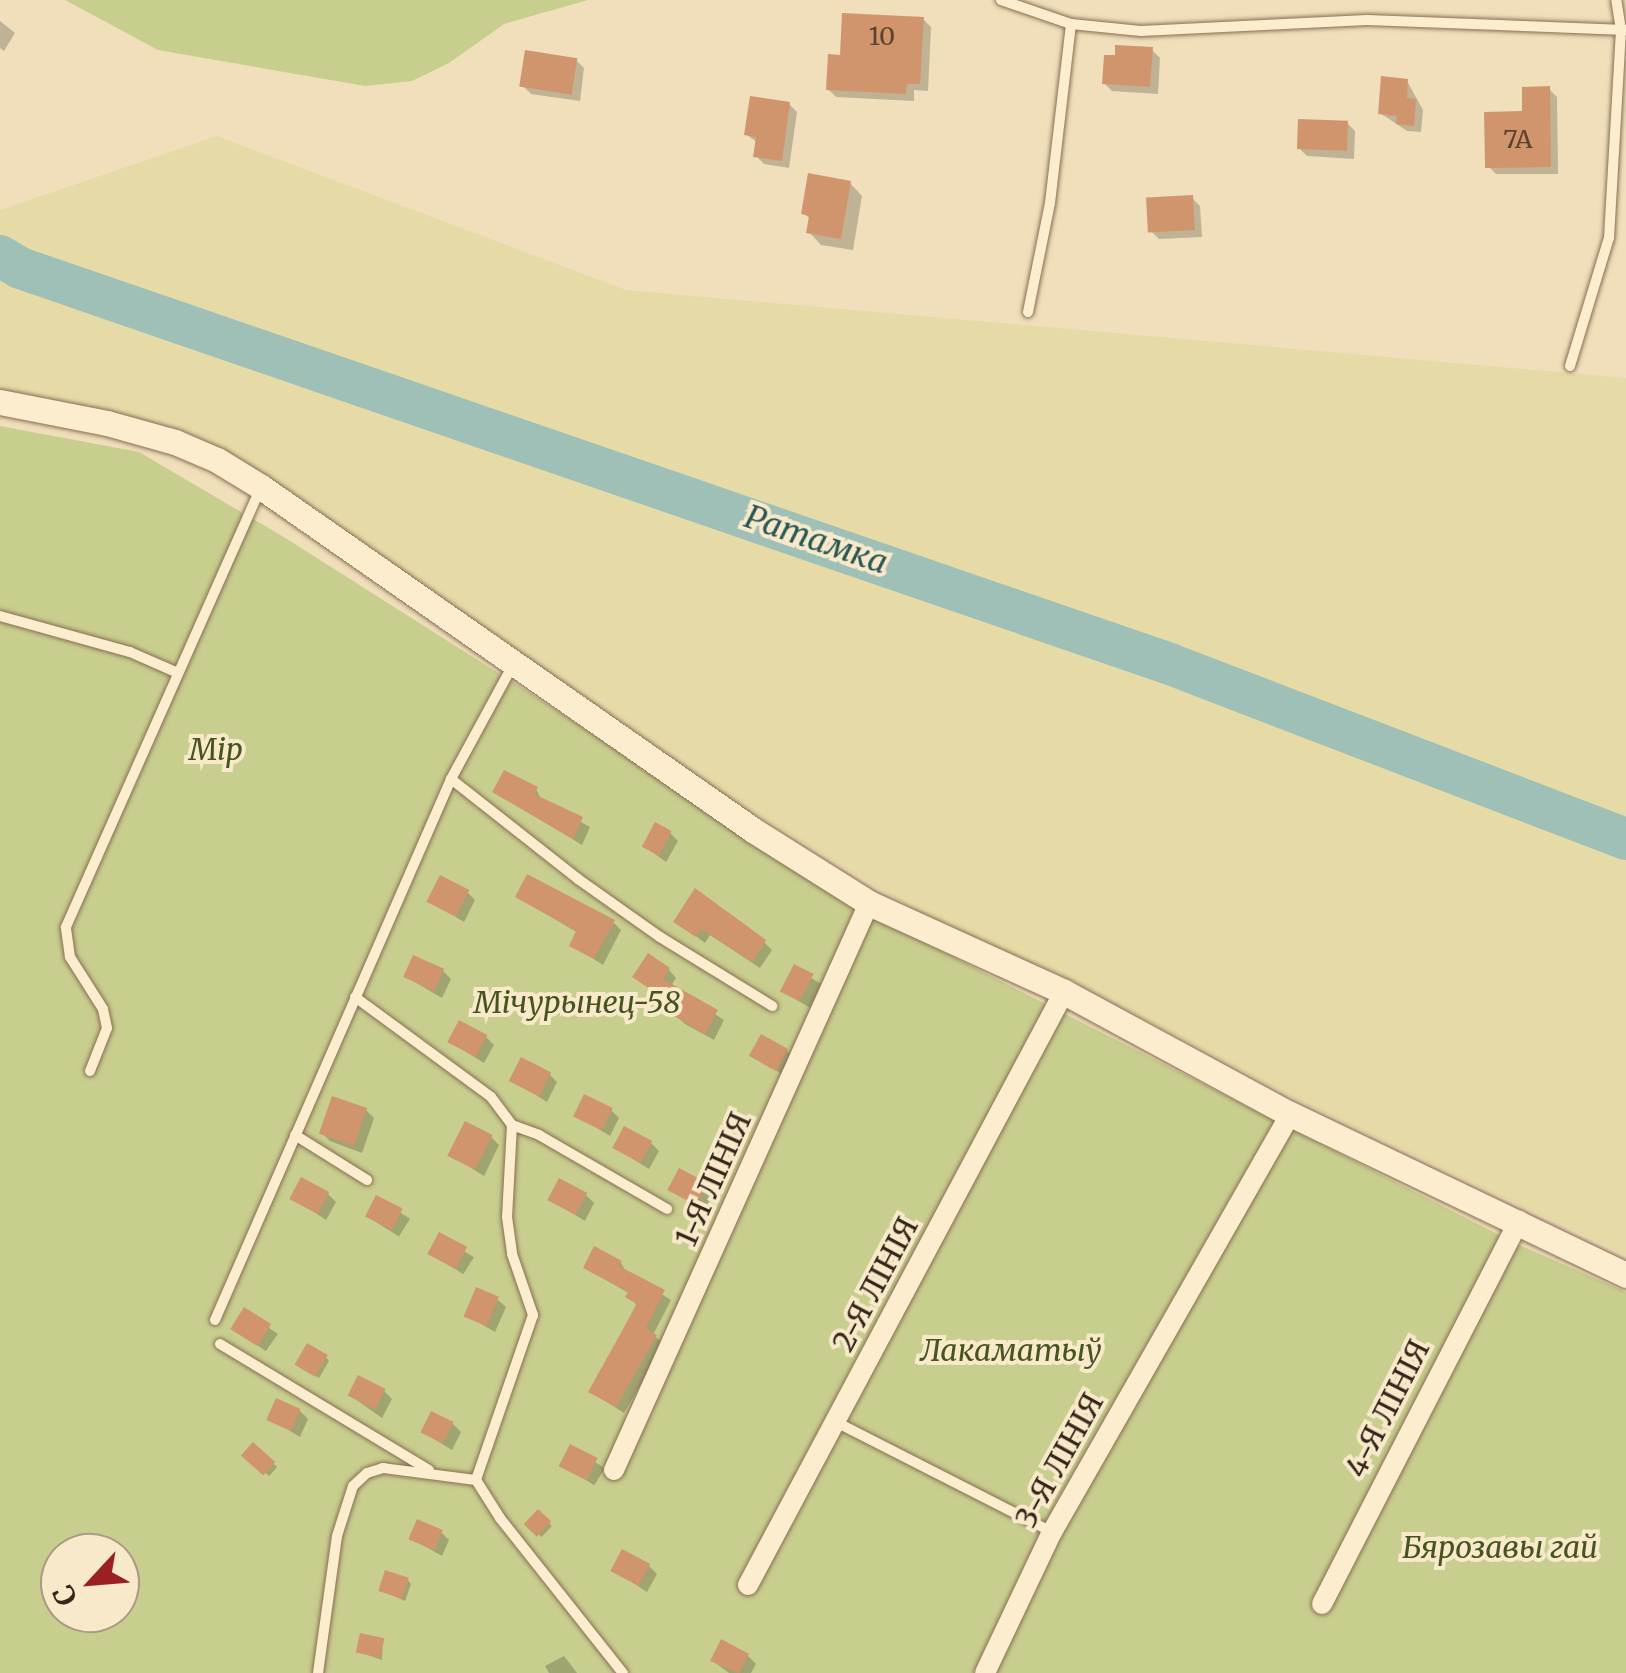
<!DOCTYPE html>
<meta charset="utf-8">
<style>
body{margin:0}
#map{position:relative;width:1626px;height:1673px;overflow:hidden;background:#f0dfba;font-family:Merriweather,serif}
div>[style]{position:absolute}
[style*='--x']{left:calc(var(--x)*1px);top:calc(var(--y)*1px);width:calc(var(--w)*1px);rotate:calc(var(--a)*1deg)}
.farmland>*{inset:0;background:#e6dba7}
.green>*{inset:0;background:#c8ce8e}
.shadow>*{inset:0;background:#0003;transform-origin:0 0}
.river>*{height:42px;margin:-21px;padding:0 21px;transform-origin:21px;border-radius:21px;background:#9fc0b6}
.building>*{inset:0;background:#d1956d;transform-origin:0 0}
.roads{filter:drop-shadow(0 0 2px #886e54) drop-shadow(0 0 2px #886e54)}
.service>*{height:10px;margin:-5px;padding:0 5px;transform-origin:5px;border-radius:5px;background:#fbedce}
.minor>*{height:20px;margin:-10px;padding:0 10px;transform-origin:10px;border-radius:10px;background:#fbedce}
.tertiary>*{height:25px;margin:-12.5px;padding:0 12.5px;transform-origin:12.5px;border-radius:12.5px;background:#fbedce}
span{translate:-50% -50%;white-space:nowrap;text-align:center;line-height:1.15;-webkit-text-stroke:8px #f7e9ca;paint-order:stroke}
.number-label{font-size:25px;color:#5d422f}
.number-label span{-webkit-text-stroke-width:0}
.park-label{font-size:30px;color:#47541f;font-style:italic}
.street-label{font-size:30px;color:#36271a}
.water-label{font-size:32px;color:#285753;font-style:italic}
.north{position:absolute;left:40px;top:1533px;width:100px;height:100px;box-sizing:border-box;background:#f7e9ca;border:2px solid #aa9b84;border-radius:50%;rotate:244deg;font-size:28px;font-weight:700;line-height:40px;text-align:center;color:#36271a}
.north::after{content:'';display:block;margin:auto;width:35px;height:45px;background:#9a2023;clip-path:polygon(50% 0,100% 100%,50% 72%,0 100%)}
</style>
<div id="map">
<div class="farmland">
<div style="clip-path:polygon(217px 136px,626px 290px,1626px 378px,1626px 1255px,1300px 1101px,1067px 978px,955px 934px,730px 798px,274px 481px,190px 434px,114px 412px,0 391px,0 210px)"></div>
</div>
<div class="green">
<div style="clip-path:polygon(65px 0,588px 0,504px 24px,449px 63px,412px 81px,365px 86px,158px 50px)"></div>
<div style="clip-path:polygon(evenodd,0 426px,139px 452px,287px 539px,522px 688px,859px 909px,1517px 1244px,1626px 1292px,1626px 1673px,0 1673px,0 426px,60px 1553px,120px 1553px,120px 1613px,60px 1613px,60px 1553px)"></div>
</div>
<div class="shadow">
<div style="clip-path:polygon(923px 19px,931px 27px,928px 91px,914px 90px,914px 101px,836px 97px,828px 89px,842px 58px)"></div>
<div style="clip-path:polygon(0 21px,15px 33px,4px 51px,0 48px)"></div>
<div style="clip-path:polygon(1152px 50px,1160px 58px,1158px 94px,1112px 91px,1104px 83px,1117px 58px)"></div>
<div style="clip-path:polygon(576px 60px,584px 68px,580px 101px,531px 94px,523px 86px)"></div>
<div style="clip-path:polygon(1407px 81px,1423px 110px,1421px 132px,1407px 131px,1380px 113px)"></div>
<div style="clip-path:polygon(1549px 89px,1557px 97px,1558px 174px,1496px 174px,1488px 166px)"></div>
<div style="clip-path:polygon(789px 104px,797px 112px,789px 168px,764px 164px,756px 156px,758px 143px,747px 135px)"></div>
<div style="clip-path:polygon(1347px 123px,1355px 131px,1354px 159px,1307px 156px,1299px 148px)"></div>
<div style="clip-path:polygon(850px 183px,862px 196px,853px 250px,821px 245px,809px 232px,811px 220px,804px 213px)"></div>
<div style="clip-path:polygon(1192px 198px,1200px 206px,1202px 237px,1159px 239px,1151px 231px)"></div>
<div style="clip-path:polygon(536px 789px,542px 801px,590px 827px,582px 845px,495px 792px)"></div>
<div style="clip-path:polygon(670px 833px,678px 841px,666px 862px,644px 846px)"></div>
<div style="clip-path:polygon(467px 892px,475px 900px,464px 922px,429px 901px)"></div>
<div style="clip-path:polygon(518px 897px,613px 922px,621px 930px,603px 965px,572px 945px,578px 933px)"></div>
<div style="clip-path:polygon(676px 921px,764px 942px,772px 950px,760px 968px,710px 935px,705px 943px)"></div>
<div style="clip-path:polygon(795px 968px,821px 984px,810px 1008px,784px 992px)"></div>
<div style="clip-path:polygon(669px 970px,676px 978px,671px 986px,724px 1020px,714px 1040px,685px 1024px,677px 1016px,681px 1010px,643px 984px)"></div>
<div style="clip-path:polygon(443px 971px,451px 979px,442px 998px,406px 977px)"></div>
<div style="clip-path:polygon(486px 1037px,494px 1045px,484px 1063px,450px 1042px)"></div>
<div style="clip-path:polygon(787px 1051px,795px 1059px,786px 1077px,753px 1055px)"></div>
<div style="clip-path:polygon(549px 1074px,557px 1082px,547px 1102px,512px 1080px)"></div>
<div style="clip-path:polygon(366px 1110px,374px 1118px,362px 1153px,330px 1141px,322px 1133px)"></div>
<div style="clip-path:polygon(611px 1110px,619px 1118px,610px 1136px,576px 1115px)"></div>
<div style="clip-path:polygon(491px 1137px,499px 1145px,484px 1176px,452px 1156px)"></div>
<div style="clip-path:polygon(651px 1143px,659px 1151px,649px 1169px,615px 1148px)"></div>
<div style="clip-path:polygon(706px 1185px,714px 1193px,705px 1211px,671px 1189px)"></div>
<div style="clip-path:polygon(328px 1194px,336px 1202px,326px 1220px,293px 1198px)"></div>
<div style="clip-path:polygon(586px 1195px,594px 1203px,585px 1221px,551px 1200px)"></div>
<div style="left:377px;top:1198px;width:39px;height:21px;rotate:32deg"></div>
<div style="left:440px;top:1236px;width:40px;height:20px;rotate:32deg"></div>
<div style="clip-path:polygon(621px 1263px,627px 1273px,671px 1300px,653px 1335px,664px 1344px,624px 1413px,591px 1392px,636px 1305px,630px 1294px,586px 1268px)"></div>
<div style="clip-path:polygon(498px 1300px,506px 1307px,495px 1332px,466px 1315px)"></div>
<div style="left:245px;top:1311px;width:40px;height:21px;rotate:35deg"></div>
<div style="clip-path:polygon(326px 1357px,329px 1361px,319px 1378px,301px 1367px)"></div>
<div style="clip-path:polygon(384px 1391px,392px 1399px,382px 1418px,351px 1396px)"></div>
<div style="clip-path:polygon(300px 1411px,308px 1419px,300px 1437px,270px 1419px)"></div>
<div style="clip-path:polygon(453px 1424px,461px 1432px,452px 1450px,424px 1433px)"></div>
<div style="left:253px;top:1446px;width:32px;height:12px;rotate:41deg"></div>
<div style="left:571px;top:1447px;width:40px;height:20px;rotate:32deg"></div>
<div style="left:538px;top:1513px;width:19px;height:15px;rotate:43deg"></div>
<div style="clip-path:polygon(441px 1532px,449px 1540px,442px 1556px,412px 1539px)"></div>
<div style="clip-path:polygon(649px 1566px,657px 1574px,647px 1592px,614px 1570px)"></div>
<div style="clip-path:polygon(408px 1580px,411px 1584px,405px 1601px,381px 1590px)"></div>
<div style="clip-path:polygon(383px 1640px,382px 1660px,359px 1652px)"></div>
<div style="clip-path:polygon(564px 1656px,577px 1673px,549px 1673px,545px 1666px)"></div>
<div style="clip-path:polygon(748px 1656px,756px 1664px,751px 1673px,729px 1673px,713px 1661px)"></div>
</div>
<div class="river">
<div style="--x:0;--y:256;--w:23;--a:31"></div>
<div style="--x:20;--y:268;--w:1216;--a:19"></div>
<div style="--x:1170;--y:664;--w:488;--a:21"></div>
</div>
<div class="building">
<div style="clip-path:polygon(842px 13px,924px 17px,920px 84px,907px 84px,906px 94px,826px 90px,828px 54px,840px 55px)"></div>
<div style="clip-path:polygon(1115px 45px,1153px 47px,1150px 87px,1102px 84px,1104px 55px,1115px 55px)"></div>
<div style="left:525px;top:50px;width:53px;height:37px;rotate:9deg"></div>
<div style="clip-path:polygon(1381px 76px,1408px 79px,1407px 98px,1416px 99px,1414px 126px,1396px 124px,1397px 116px,1378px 114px)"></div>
<div style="clip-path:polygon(1550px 86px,1551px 167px,1485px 168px,1484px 112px,1522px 111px,1522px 87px)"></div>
<div style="clip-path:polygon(750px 96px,790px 102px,782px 161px,753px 157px,756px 137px,744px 135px)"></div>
<div style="left:1298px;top:119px;width:50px;height:30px;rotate:2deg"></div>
<div style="clip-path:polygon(808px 173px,851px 181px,841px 239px,806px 233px,809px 216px,801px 214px)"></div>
<div style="left:1193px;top:195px;width:35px;height:47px;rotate:87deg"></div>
<div style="clip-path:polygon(504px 770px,538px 787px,534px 794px,583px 817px,573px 839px,492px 792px)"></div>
<div style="left:655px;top:822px;width:19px;height:28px;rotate:28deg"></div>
<div style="clip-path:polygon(527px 874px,615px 920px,594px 959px,569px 946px,576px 931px,515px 897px)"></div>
<div style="left:440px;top:875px;width:33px;height:30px;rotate:27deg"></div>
<div style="clip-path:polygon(695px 888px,766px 940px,752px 962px,701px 929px,696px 937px,673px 922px)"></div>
<div style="clip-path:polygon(648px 953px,670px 968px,663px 979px,718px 1010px,705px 1034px,674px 1016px,679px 1008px,632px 977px)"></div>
<div style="left:413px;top:955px;width:34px;height:24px;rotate:24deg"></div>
<div style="left:794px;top:964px;width:22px;height:31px;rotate:27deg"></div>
<div style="left:459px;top:1020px;width:32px;height:25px;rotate:28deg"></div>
<div style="left:761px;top:1034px;width:31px;height:25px;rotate:29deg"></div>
<div style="left:521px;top:1057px;width:34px;height:27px;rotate:27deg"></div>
<div style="left:584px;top:1094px;width:32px;height:25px;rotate:26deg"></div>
<div style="left:332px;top:1096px;width:37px;height:40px;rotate:19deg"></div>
<div style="left:465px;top:1121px;width:31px;height:39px;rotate:27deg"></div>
<div style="left:624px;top:1126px;width:32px;height:25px;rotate:28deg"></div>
<div style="left:679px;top:1168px;width:32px;height:25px;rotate:28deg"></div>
<div style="left:301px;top:1177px;width:32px;height:25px;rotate:28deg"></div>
<div style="left:559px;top:1178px;width:32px;height:25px;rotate:28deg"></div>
<div style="left:376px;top:1195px;width:30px;height:24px;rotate:27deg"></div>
<div style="left:439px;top:1232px;width:32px;height:25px;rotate:28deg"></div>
<div style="clip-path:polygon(594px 1246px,622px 1261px,619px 1266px,665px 1290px,646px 1328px,657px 1335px,616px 1407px,588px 1392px,637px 1304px,625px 1297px,628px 1292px,583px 1268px)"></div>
<div style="left:476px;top:1287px;width:25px;height:32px;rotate:23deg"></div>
<div style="left:244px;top:1307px;width:32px;height:26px;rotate:32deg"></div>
<div style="left:307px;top:1343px;width:24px;height:25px;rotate:30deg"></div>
<div style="left:358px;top:1375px;width:31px;height:23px;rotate:27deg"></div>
<div style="left:276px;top:1398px;width:27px;height:24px;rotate:24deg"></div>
<div style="left:431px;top:1411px;width:25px;height:24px;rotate:26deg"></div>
<div style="left:253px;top:1442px;width:30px;height:18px;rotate:42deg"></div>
<div style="left:570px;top:1444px;width:31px;height:25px;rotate:27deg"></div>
<div style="left:538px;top:1509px;width:18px;height:21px;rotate:43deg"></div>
<div style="left:417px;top:1519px;width:28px;height:22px;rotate:23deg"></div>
<div style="left:622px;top:1549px;width:32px;height:25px;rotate:28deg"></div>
<div style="left:385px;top:1570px;width:25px;height:22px;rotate:18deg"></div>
<div style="left:360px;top:1633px;width:25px;height:20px;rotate:12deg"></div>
<div style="clip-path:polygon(721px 1639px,749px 1654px,739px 1673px,710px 1661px)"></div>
</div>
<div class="roads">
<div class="service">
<div style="--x:1001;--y:0;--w:74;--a:18.9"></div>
<div style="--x:1071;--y:24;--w:70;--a:5.7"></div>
<div style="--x:1141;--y:31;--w:226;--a:-2.8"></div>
<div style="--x:1367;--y:20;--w:259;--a:2.2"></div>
<div style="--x:1028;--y:312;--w:111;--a:-78.6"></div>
<div style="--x:1050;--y:203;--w:180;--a:-83.3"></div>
<div style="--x:1570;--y:366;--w:134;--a:-73.1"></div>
<div style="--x:1609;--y:238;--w:208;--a:-86.7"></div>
<div style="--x:1621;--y:30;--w:30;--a:-99"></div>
<div style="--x:0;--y:616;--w:135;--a:15.5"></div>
<div style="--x:130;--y:652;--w:52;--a:23.6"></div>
<div style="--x:451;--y:779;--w:162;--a:38.2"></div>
<div style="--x:578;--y:879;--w:100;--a:35.3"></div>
<div style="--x:660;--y:937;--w:132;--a:31.6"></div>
<div style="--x:355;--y:997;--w:169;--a:36.3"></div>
<div style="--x:491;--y:1097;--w:35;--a:53"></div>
<div style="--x:512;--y:1125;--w:92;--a:93.1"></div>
<div style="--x:507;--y:1217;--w:37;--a:82"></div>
<div style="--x:512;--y:1254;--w:65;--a:71"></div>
<div style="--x:533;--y:1315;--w:175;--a:109.1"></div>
<div style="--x:476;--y:1480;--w:45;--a:57.7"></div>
<div style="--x:500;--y:1518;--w:198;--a:51.6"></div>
<div style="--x:90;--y:1071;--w:46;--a:-68.4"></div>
<div style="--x:107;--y:1028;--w:19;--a:-102"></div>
<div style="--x:103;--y:1009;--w:62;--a:-122.4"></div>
<div style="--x:70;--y:957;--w:30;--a:-98"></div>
<div style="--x:66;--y:927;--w:481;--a:-66.1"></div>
<div style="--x:512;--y:1125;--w:29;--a:20"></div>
<div style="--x:539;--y:1135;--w:148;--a:30"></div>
<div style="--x:295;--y:1135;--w:85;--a:32"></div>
<div style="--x:215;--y:1320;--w:590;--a:-66.43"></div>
<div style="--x:451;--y:779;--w:132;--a:-61.5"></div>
<div style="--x:220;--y:1344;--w:244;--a:31.1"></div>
<div style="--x:836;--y:1422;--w:242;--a:27"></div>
<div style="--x:318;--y:1673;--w:138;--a:-82.1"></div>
<div style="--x:337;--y:1536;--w:52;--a:-72.3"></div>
<div style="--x:353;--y:1486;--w:19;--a:-43"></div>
<div style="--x:367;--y:1473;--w:17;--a:-17"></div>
<div style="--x:383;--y:1468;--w:94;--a:7.4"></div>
</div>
<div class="minor">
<div style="--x:614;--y:1470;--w:622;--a:-65.78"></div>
<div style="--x:748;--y:1585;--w:672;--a:-61.95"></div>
<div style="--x:1322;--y:1604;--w:431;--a:-62.8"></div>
<div style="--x:985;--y:1673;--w:156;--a:-64.6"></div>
<div style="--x:1052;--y:1532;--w:481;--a:-60.3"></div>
</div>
<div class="tertiary">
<div style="--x:0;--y:402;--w:109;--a:11.1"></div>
<div style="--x:107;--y:423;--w:71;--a:15.6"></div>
<div style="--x:175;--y:442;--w:46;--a:23.2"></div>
<div style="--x:217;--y:460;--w:52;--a:31.5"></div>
<div style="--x:261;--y:487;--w:600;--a:34.88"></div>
<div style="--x:753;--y:830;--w:137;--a:32.2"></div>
<div style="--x:869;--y:903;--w:214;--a:24.5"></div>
<div style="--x:1064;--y:992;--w:257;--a:28.4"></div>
<div style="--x:1290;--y:1114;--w:373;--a:25.6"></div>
</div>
</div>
<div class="number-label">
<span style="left:882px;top:36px">10</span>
<span style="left:1518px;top:139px">7А</span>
</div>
<div class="park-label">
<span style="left:216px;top:749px">Мір</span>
<span style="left:577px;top:1002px">Мічурынец-58</span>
<span style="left:1011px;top:1350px">Лакаматыў</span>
<span style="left:1500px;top:1547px">Бярозавы гай</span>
</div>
<div class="street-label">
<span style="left:713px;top:1179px;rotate:-66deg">1-Я ЛІНІЯ</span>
<span style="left:875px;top:1284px;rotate:-62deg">2-Я ЛІНІЯ</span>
<span style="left:1387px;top:1408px;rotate:-63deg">4-Я ЛІНІЯ</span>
<span style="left:1059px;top:1460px;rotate:-61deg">3-Я ЛІНІЯ</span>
</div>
<div class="water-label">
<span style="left:816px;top:540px;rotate:19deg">Ратамка</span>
</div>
<div class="north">С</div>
</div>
